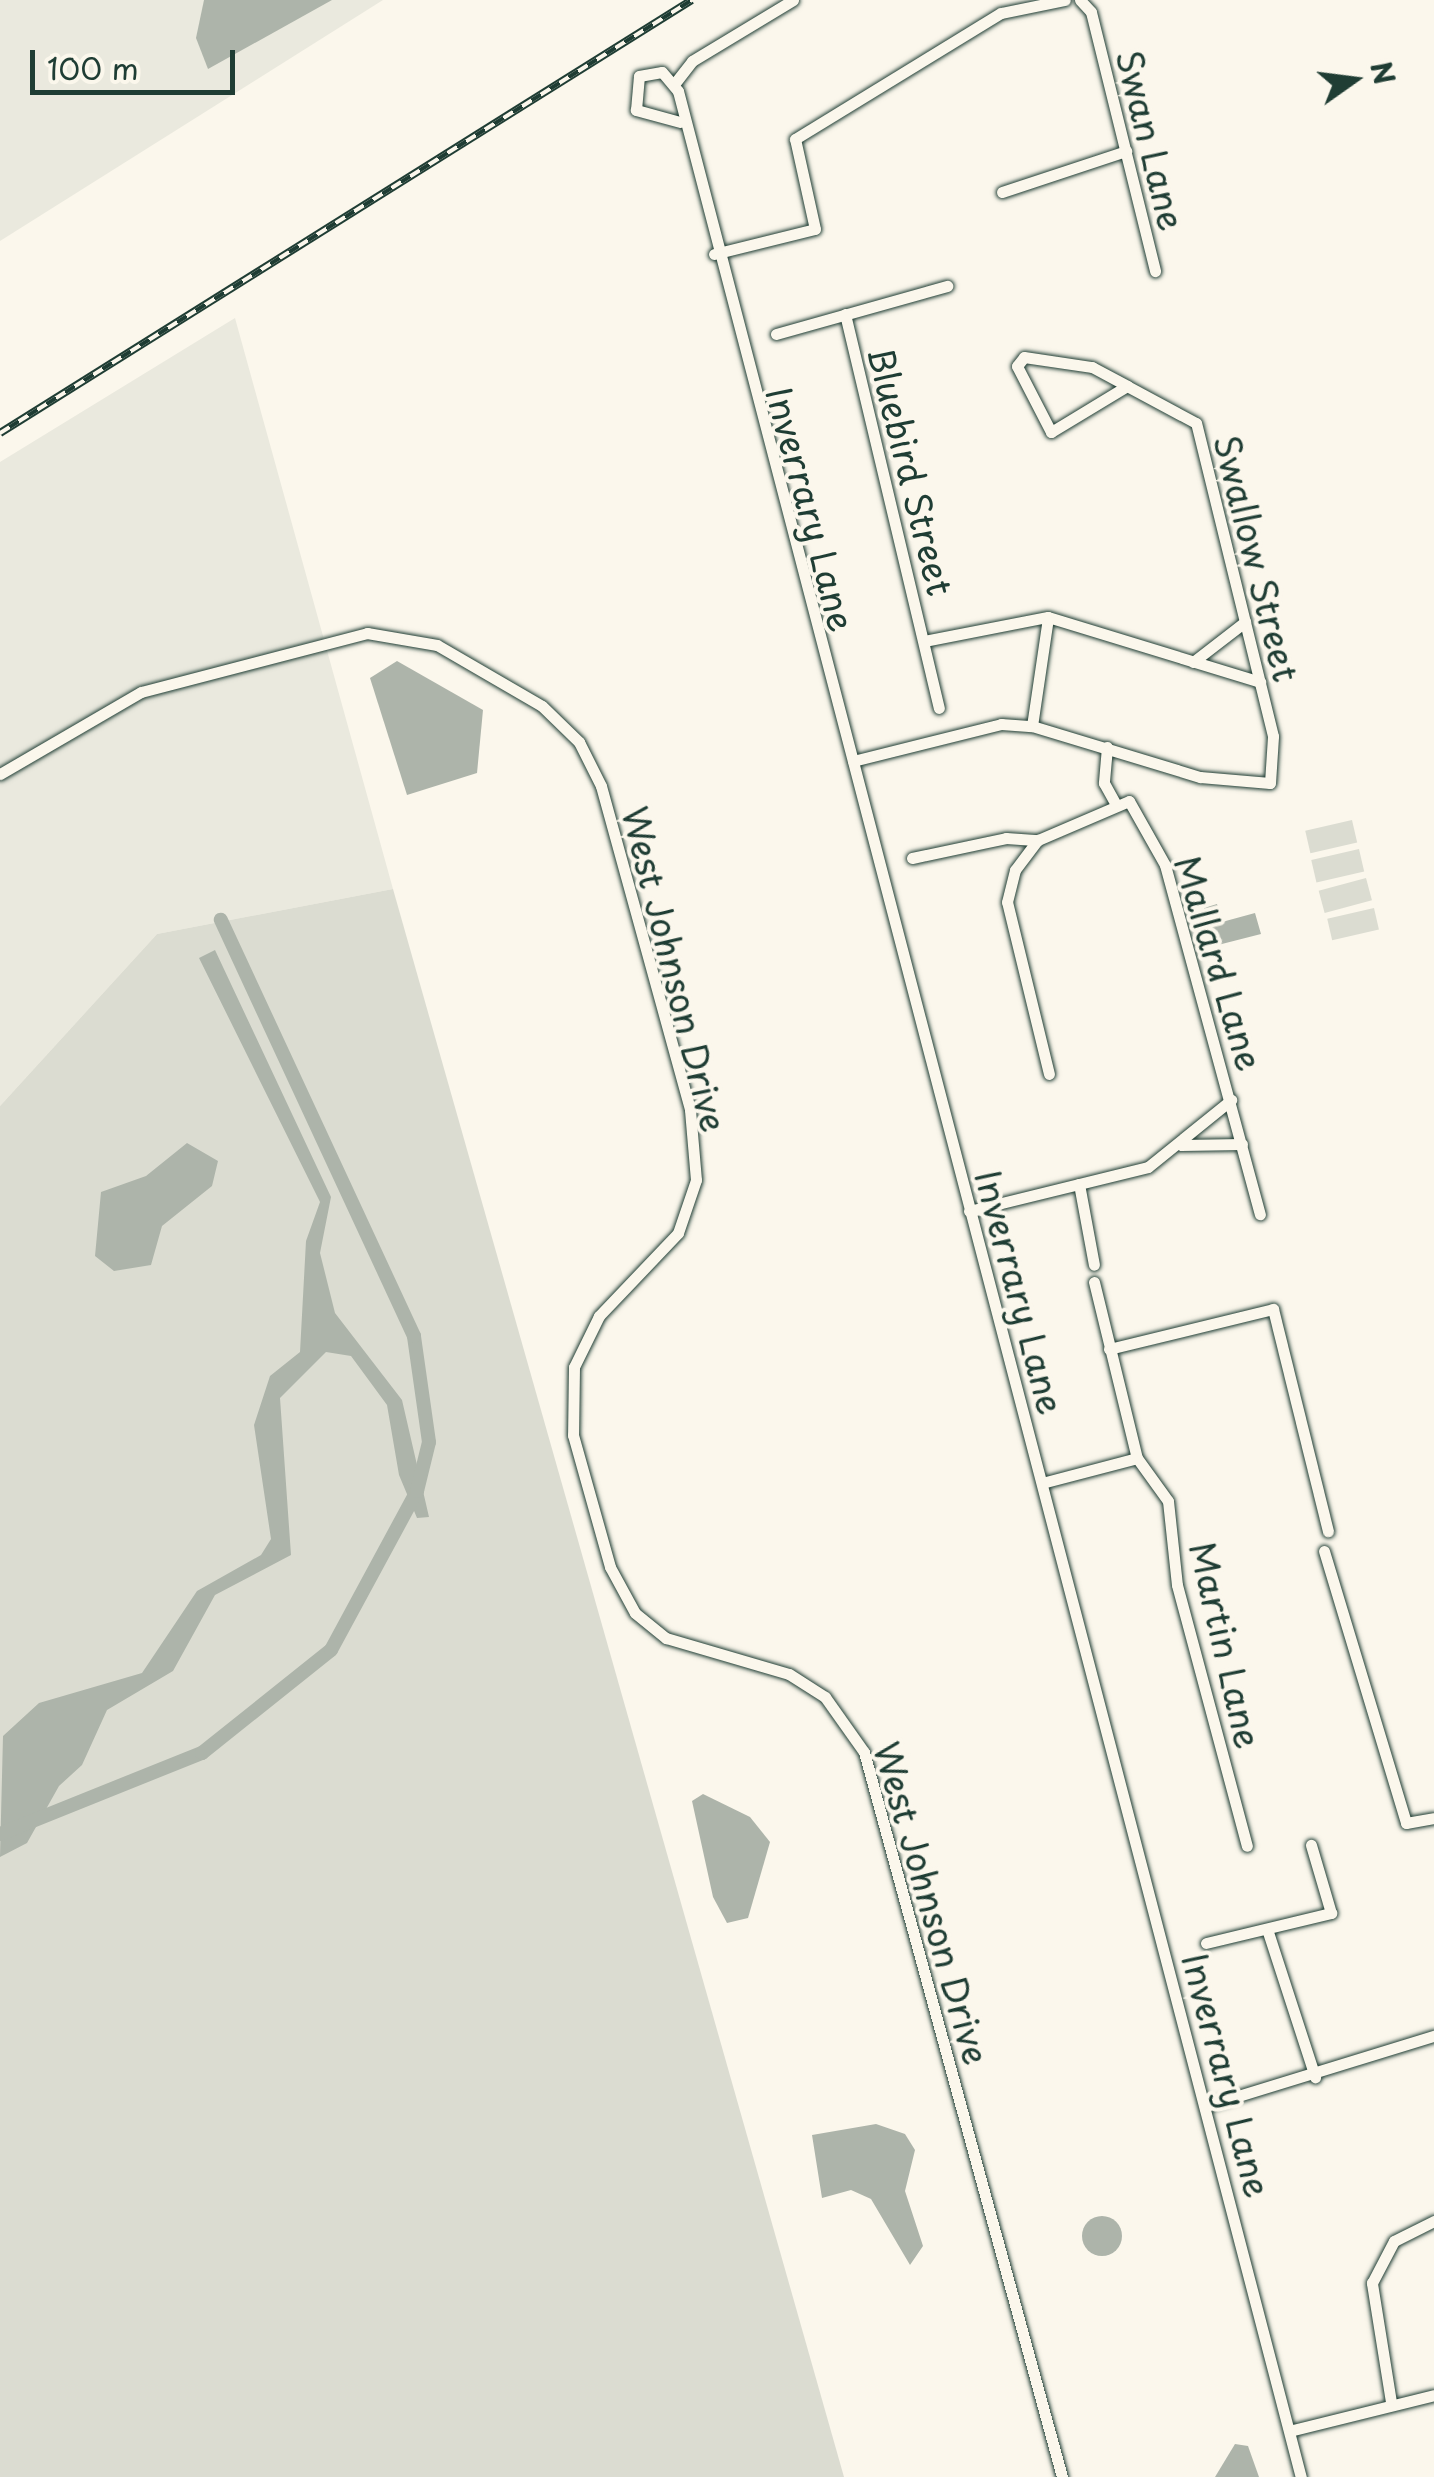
<!DOCTYPE html>
<style>
body{margin:0}
#map{position:relative;width:1434px;height:2477px;overflow:hidden;background:#fbf7ec;font-family:"Playpen Sans",sans-serif}
div>[style]{position:absolute}
[style*='--x']{left:calc(var(--x)*1px);top:calc(var(--y)*1px);width:calc(var(--w)*1px);rotate:calc(var(--a)*1deg)}
.built>*{inset:0;background:#eae9de}
.green>*{inset:0;background:#dbdcd1;transform-origin:0 0}
.water>*{inset:0;background:#adb4aa}
.round{border-radius:50%}
.canal>*{height:14px;margin:-7px;padding:0 7px;transform-origin:7px;border-radius:7px;background:#adb4aa}
.roads{filter:drop-shadow(0 0 2px #1f3d34) drop-shadow(0 0 2px #1f3d34)}
.minor>*{height:11px;margin:-5.5px;padding:0 5.5px;transform-origin:5.5px;border-radius:5.5px;background:#fbf7ec}
.rail>*{height:8px;margin-top:-4px;transform-origin:0;background:repeating-linear-gradient(90deg,#fbf7ec 0 11px,#1f3d34 0 22px);box-sizing:border-box;border-block:2px solid #1f3d34}
span{translate:-50% -50%;white-space:nowrap;text-align:center;line-height:1.15;-webkit-text-stroke:8px #fbf7ec;paint-order:stroke}
.street-label{font-size:35px;color:#1f3d34}
.north{position:absolute;left:1304px;top:30px;width:100px;height:100px;-webkit-text-stroke:8px #fbf7ec;paint-order:stroke;rotate:76deg;font-size:28px;font-weight:700;line-height:40px;text-align:center;color:#1f3d34}
.north::after{content:'';display:block;margin:auto;width:35px;height:45px;background:#1f3d34;clip-path:polygon(50% 0,100% 100%,50% 72%,0 100%)}
.scale{position:absolute;left:30px;top:50px;width:205px;height:45px;box-sizing:border-box;border:5px solid #1f3d34;border-top:0;padding-left:12px;font-size:30px;line-height:35px;white-space:nowrap;color:#1f3d34;-webkit-text-stroke:8px #fbf7ec;paint-order:stroke}
</style>
<div id="map">
<div class="built">
<div style="clip-path:polygon(0 0,383px 0,0 241px)"></div>
<div style="clip-path:polygon(235px 318px,393px 889px,157px 934px,0 1106px,0 462px)"></div>
</div>
<div class="green">
<div style="left:1352px;top:820px;width:23px;height:48px;rotate:77deg"></div>
<div style="left:1359px;top:849px;width:23px;height:49px;rotate:77deg"></div>
<div style="left:1366px;top:878px;width:23px;height:49px;rotate:75deg"></div>
<div style="clip-path:polygon(393px 889px,844px 2477px,0 2477px,0 1106px,157px 934px)"></div>
<div style="left:1374px;top:908px;width:22px;height:48px;rotate:77deg"></div>
</div>
<div class="water">
<div style="clip-path:polygon(204px 0,332px 0,208px 69px,196px 38px)"></div>
<div style="clip-path:polygon(397px 661px,483px 710px,477px 773px,407px 795px,370px 678px)"></div>
<div style="clip-path:polygon(1217px 904px,1222px 922px,1255px 913px,1261px 934px,1214px 946px,1204px 908px)"></div>
<div style="clip-path:polygon(215px 950px,331px 1197px,320px 1253px,335px 1313px,402px 1400px,429px 1517px,417px 1518px,399px 1475px,387px 1405px,351px 1356px,326px 1352px,280px 1398px,291px 1555px,215px 1595px,173px 1671px,107px 1710px,82px 1765px,59px 1786px,27px 1843px,0 1857px,3px 1736px,39px 1703px,142px 1673px,197px 1591px,261px 1555px,271px 1539px,254px 1425px,270px 1376px,300px 1352px,306px 1241px,320px 1202px,199px 958px)"></div>
<div style="clip-path:polygon(187px 1143px,218px 1161px,212px 1186px,162px 1226px,151px 1265px,114px 1271px,95px 1256px,101px 1192px,146px 1176px)"></div>
<div style="clip-path:polygon(703px 1794px,750px 1817px,770px 1842px,748px 1918px,727px 1923px,713px 1897px,692px 1801px)"></div>
<div style="clip-path:polygon(876px 2124px,905px 2134px,915px 2150px,905px 2191px,923px 2246px,910px 2265px,871px 2199px,851px 2190px,822px 2198px,812px 2135px)"></div>
<div class="round" style="left:1082px;top:2216px;width:40px;height:40px"></div>
<div style="clip-path:polygon(1235px 2444px,1248px 2446px,1259px 2477px,1215px 2477px)"></div>
</div>
<div class="canal">
<div style="--x:0;--y:1834;--w:218;--a:-21.9"></div>
<div style="--x:202;--y:1753;--w:165;--a:-38.6"></div>
<div style="--x:331;--y:1650;--w:181;--a:-61.6"></div>
<div style="--x:417;--y:1491;--w:50;--a:-76.2"></div>
<div style="--x:429;--y:1442;--w:107;--a:-98.1"></div>
<div style="--x:414;--y:1336;--w:459;--a:-114.9"></div>
</div>
<div class="roads">
<div class="minor">
<div style="--x:1080;--y:0;--w:16;--a:47"></div>
<div style="--x:1091;--y:12;--w:267;--a:76.1"></div>
<div style="--x:675;--y:83;--w:28;--a:-52"></div>
<div style="--x:692;--y:61;--w:118;--a:-31.1"></div>
<div style="--x:680;--y:122;--w:46;--a:-164.7"></div>
<div style="--x:636;--y:110;--w:34;--a:-85"></div>
<div style="--x:639;--y:76;--w:23;--a:-10"></div>
<div style="--x:662;--y:72;--w:25;--a:50"></div>
<div style="--x:678;--y:91;--w:2466;--a:75.37"></div>
<div style="--x:1002;--y:192;--w:131;--a:-18.3"></div>
<div style="--x:714;--y:254;--w:104;--a:-13.9"></div>
<div style="--x:815;--y:229;--w:92;--a:-102.5"></div>
<div style="--x:795;--y:139;--w:241;--a:-31.5"></div>
<div style="--x:1001;--y:13;--w:65;--a:-11.5"></div>
<div style="--x:845;--y:314;--w:405;--a:76.6"></div>
<div style="--x:776;--y:334;--w:178;--a:-15.7"></div>
<div style="--x:1024;--y:357;--w:69;--a:8.4"></div>
<div style="--x:1092;--y:367;--w:40;--a:28"></div>
<div style="--x:1127;--y:386;--w:89;--a:148.8"></div>
<div style="--x:1051;--y:432;--w:74;--a:-117.3"></div>
<div style="--x:1017;--y:366;--w:11;--a:-52"></div>
<div style="--x:924;--y:641;--w:126;--a:-11"></div>
<div style="--x:1048;--y:617;--w:222;--a:17"></div>
<div style="--x:1193;--y:662;--w:66;--a:-37.6"></div>
<div style="--x:1032;--y:726;--w:110;--a:-81.6"></div>
<div style="--x:1107;--y:747;--w:36;--a:95"></div>
<div style="--x:1104;--y:783;--w:23;--a:61"></div>
<div style="--x:853;--y:761;--w:153;--a:-14"></div>
<div style="--x:1001;--y:724;--w:31;--a:4"></div>
<div style="--x:1032;--y:726;--w:176;--a:16.9"></div>
<div style="--x:1200;--y:777;--w:70;--a:4.9"></div>
<div style="--x:1270;--y:783;--w:47;--a:-86.3"></div>
<div style="--x:1273;--y:736;--w:322;--a:-103.8"></div>
<div style="--x:1196;--y:423;--w:78;--a:-151.8"></div>
<div style="--x:0;--y:774;--w:163;--a:-30.2"></div>
<div style="--x:141;--y:692;--w:234;--a:-14.6"></div>
<div style="--x:367;--y:633;--w:71;--a:9.7"></div>
<div style="--x:437;--y:645;--w:121;--a:30.2"></div>
<div style="--x:542;--y:706;--w:52;--a:44.2"></div>
<div style="--x:579;--y:742;--w:49;--a:63.4"></div>
<div style="--x:601;--y:786;--w:336;--a:74.6"></div>
<div style="--x:690;--y:1110;--w:70;--a:85.1"></div>
<div style="--x:696;--y:1180;--w:56;--a:108.8"></div>
<div style="--x:678;--y:1233;--w:115;--a:133.6"></div>
<div style="--x:599;--y:1316;--w:57;--a:116.1"></div>
<div style="--x:574;--y:1367;--w:68;--a:90.8"></div>
<div style="--x:573;--y:1435;--w:137;--a:74.3"></div>
<div style="--x:610;--y:1567;--w:52;--a:61.5"></div>
<div style="--x:635;--y:1613;--w:40;--a:39"></div>
<div style="--x:666;--y:1638;--w:128;--a:16.3"></div>
<div style="--x:789;--y:1674;--w:43;--a:32.6"></div>
<div style="--x:825;--y:1697;--w:67;--a:54.7"></div>
<div style="--x:864;--y:1752;--w:752;--a:74.72"></div>
<div style="--x:912;--y:858;--w:96;--a:-12"></div>
<div style="--x:1006;--y:838;--w:32;--a:4"></div>
<div style="--x:1049;--y:1074;--w:177;--a:-103.7"></div>
<div style="--x:1007;--y:902;--w:33;--a:-76"></div>
<div style="--x:1015;--y:870;--w:38;--a:-53"></div>
<div style="--x:1038;--y:840;--w:99;--a:-23.2"></div>
<div style="--x:1129;--y:801;--w:73;--a:60.6"></div>
<div style="--x:1165;--y:865;--w:362;--a:74.8"></div>
<div style="--x:1181;--y:1145;--w:61;--a:-0.9"></div>
<div style="--x:1079;--y:1184;--w:82;--a:79.5"></div>
<div style="--x:969;--y:1211;--w:184;--a:-13.8"></div>
<div style="--x:1148;--y:1167;--w:107;--a:-38.9"></div>
<div style="--x:1094;--y:1282;--w:181;--a:76.3"></div>
<div style="--x:1137;--y:1458;--w:53;--a:54.2"></div>
<div style="--x:1168;--y:1501;--w:84;--a:83.9"></div>
<div style="--x:1177;--y:1585;--w:270;--a:75"></div>
<div style="--x:1109;--y:1349;--w:169;--a:-13.7"></div>
<div style="--x:1273;--y:1309;--w:229;--a:76.1"></div>
<div style="--x:1042;--y:1483;--w:98;--a:-14.7"></div>
<div style="--x:1324;--y:1551;--w:284;--a:73.2"></div>
<div style="--x:1406;--y:1823;--w:28;--a:-10"></div>
<div style="--x:1267;--y:1929;--w:156;--a:72"></div>
<div style="--x:1206;--y:1943;--w:129;--a:-13.5"></div>
<div style="--x:1331;--y:1913;--w:71;--a:-106.4"></div>
<div style="--x:1206;--y:2106;--w:239;--a:-17.1"></div>
<div style="--x:1391;--y:2402;--w:121;--a:-99.1"></div>
<div style="--x:1372;--y:2283;--w:47;--a:-62.4"></div>
<div style="--x:1394;--y:2241;--w:45;--a:-26.6"></div>
<div style="--x:1293;--y:2430;--w:145;--a:-13.9"></div>
</div>
</div>
<div class="rail">
<div style="--x:0;--y:433;--w:816;--a:-32.04"></div>
</div>
<div class="street-label">
<span style="left:1151px;top:140px;rotate:76deg">Swan Lane</span>
<span style="left:911px;top:471px;rotate:76deg">Bluebird Street</span>
<span style="left:811px;top:509px;rotate:75deg">Inverrary Lane</span>
<span style="left:1257px;top:558px;rotate:76deg">Swallow Street</span>
<span style="left:1219px;top:963px;rotate:73deg">Mallard Lane</span>
<span style="left:675px;top:969px;rotate:76deg">West Johnson Drive</span>
<span style="left:1020px;top:1292px;rotate:75deg">Inverrary Lane</span>
<span style="left:1226px;top:1645px;rotate:77deg">Martin Lane</span>
<span style="left:932px;top:1903px;rotate:74deg">West Johnson Drive</span>
<span style="left:1227px;top:2075px;rotate:75deg">Inverrary Lane</span>
</div>
<div class="north">N</div>
<div class="scale">100 m</div>
</div>
